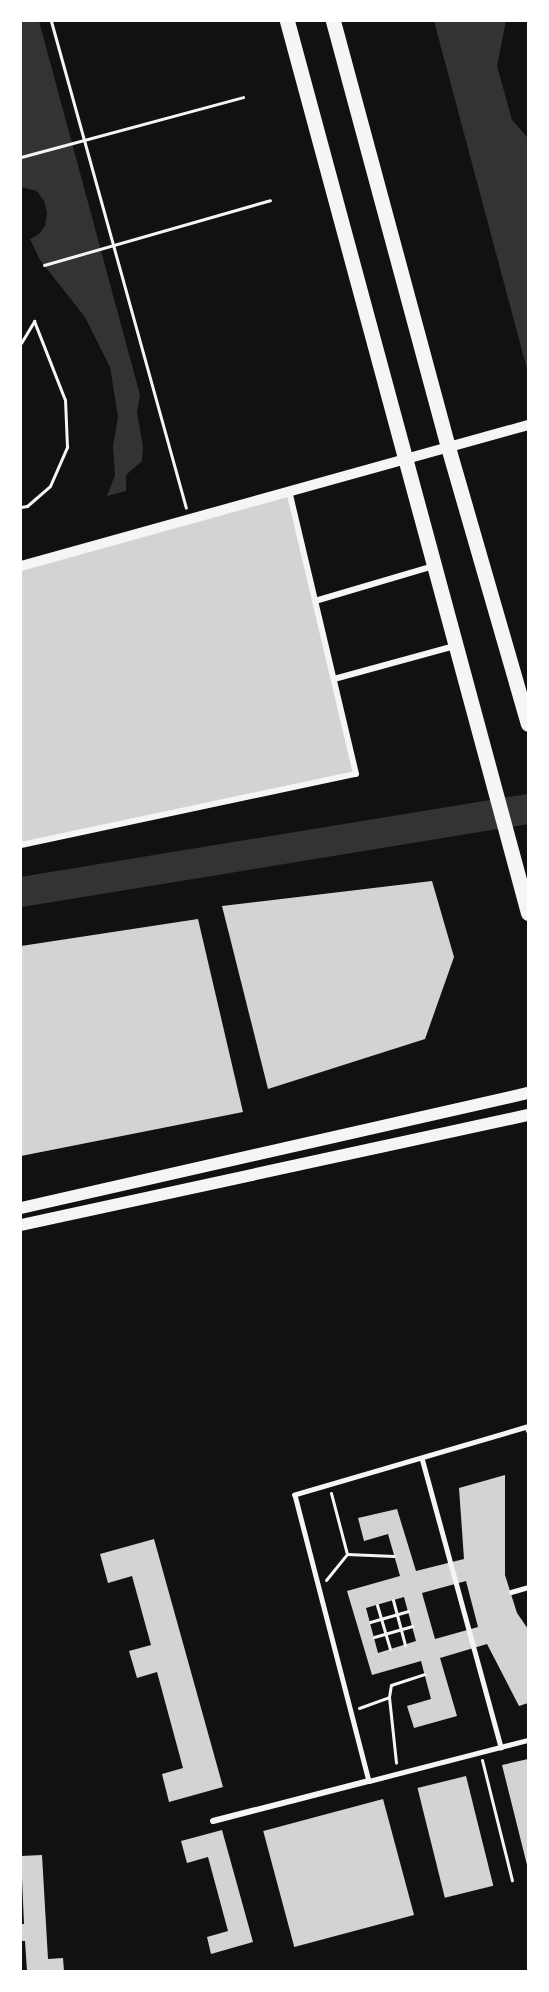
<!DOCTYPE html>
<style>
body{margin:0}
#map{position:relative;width:549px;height:1992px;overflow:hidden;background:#111;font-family:"Source Sans 3",sans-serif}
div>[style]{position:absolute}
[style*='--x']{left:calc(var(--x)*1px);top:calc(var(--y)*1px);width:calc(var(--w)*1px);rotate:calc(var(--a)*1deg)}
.water>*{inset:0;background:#333}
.river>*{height:30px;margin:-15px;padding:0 15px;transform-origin:15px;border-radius:15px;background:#333}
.building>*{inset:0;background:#d3d3d3;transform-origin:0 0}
.path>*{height:3px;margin:-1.5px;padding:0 1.5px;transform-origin:1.5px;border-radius:1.5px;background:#f5f5f5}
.service>*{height:4.5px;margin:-2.25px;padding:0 2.25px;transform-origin:2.25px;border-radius:2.25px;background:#f5f5f5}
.minor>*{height:6px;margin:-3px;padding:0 3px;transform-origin:3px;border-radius:3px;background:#f5f5f5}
.tertiary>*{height:10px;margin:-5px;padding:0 5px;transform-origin:5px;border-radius:5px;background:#f5f5f5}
.secondary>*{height:12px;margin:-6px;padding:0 6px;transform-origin:6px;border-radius:6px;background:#f5f5f5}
.primary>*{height:15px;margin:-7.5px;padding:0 7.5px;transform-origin:7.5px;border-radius:7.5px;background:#f5f5f5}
span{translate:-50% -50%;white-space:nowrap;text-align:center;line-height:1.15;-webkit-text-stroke:6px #fff;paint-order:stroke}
.frame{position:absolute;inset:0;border:22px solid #fff;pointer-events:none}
</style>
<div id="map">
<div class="water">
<div style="clip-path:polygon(21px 21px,39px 21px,140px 395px,137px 412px,143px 447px,142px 461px,126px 475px,126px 491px,107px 496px,115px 475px,113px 446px,118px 417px,110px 367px,85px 317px,40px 260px,30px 239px,39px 234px,45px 226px,47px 213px,44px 201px,37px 191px,21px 187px)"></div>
<div style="clip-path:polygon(434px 21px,506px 21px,497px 66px,512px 120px,528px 138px,528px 373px)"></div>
</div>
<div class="river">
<div style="--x:21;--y:892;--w:514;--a:-9.3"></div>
</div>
<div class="building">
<div style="clip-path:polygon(289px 491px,356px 774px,21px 845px,21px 566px)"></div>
<div style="clip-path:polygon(432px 881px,454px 957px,425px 1039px,268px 1089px,222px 906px)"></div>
<div style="clip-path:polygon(198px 919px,243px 1112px,21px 1156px,21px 946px)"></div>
<div style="clip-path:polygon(evenodd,505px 1475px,505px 1575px,517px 1613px,528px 1629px,528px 1703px,519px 1706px,487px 1644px,440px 1658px,457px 1716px,414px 1728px,407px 1706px,431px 1699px,421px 1661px,372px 1675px,347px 1591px,400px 1576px,388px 1534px,364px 1541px,358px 1518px,397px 1509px,416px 1571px,464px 1559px,459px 1488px,505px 1475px,466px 1581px,478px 1627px,435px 1639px,422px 1593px,466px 1581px,505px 1475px,404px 1597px,416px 1641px,378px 1653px,366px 1608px,404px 1597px)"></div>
<div style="clip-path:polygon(154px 1539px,223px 1787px,169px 1802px,162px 1774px,183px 1768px,157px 1672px,137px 1678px,129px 1651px,151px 1645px,132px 1576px,108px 1583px,100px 1554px)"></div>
<div style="clip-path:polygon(528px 1759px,528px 1865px,527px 1865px,502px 1765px)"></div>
<div style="left:466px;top:1776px;width:113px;height:50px;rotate:76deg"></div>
<div style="left:383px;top:1799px;width:120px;height:124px;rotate:75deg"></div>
<div style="clip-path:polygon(222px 1830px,253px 1942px,211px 1954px,207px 1937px,228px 1931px,208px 1857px,187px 1863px,181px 1841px)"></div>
<div style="clip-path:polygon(42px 1855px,48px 1959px,63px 1958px,64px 1971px,27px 1971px,25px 1941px,21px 1941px,21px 1924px,24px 1924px,21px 1856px)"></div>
</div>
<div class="path">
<div style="--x:51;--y:21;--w:505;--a:74.51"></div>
<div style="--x:21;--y:157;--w:230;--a:-15.1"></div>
<div style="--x:44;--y:265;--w:235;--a:-16"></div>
<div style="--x:21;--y:343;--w:26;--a:-59"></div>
<div style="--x:21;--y:507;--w:6;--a:-9"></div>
<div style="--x:27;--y:506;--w:30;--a:-41"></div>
<div style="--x:50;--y:486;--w:43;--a:-66.4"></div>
<div style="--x:67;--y:447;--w:47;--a:-92.4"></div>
<div style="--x:65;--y:400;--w:85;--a:-111.4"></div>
<div style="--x:347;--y:1554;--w:47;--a:2.4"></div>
<div style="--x:326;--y:1580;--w:33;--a:-51"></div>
<div style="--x:347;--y:1554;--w:63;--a:-104.7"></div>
<div style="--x:393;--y:1600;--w:47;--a:75.1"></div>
<div style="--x:377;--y:1605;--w:46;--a:73.5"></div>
<div style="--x:370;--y:1622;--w:40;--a:-16"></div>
<div style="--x:374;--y:1637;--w:40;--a:-16"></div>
<div style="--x:389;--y:1697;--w:66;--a:83.9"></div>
<div style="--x:359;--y:1708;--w:32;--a:-20"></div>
<div style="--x:389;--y:1697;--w:12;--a:-81"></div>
<div style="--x:391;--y:1685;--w:35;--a:-18"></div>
<div style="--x:482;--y:1760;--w:124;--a:76"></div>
</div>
<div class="service">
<div style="--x:528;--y:1431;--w:4;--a:-104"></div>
<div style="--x:527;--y:1427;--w:242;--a:163.7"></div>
<div style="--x:295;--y:1495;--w:295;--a:75.5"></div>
<div style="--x:369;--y:1781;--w:164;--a:-14.5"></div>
<div style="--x:422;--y:1458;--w:300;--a:74.7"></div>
<div style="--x:511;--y:1592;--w:18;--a:-16"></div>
</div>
<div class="minor">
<div style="--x:315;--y:601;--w:124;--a:-16.4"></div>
<div style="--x:334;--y:679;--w:125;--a:-15.3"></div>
<div style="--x:21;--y:845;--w:342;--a:-12"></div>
<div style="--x:356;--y:774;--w:291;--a:-103.3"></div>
<div style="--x:213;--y:1821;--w:161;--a:-14.4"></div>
</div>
<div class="tertiary">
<div style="--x:21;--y:566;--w:526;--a:-15.54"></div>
</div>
<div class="secondary">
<div style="--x:21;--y:1208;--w:520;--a:-12.78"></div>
<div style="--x:21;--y:1225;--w:519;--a:-12.24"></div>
</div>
<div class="primary">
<div style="--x:287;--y:21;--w:924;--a:74.88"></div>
<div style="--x:333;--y:21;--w:441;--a:74.9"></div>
<div style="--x:448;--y:447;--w:288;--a:73.9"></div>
</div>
<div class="frame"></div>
</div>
